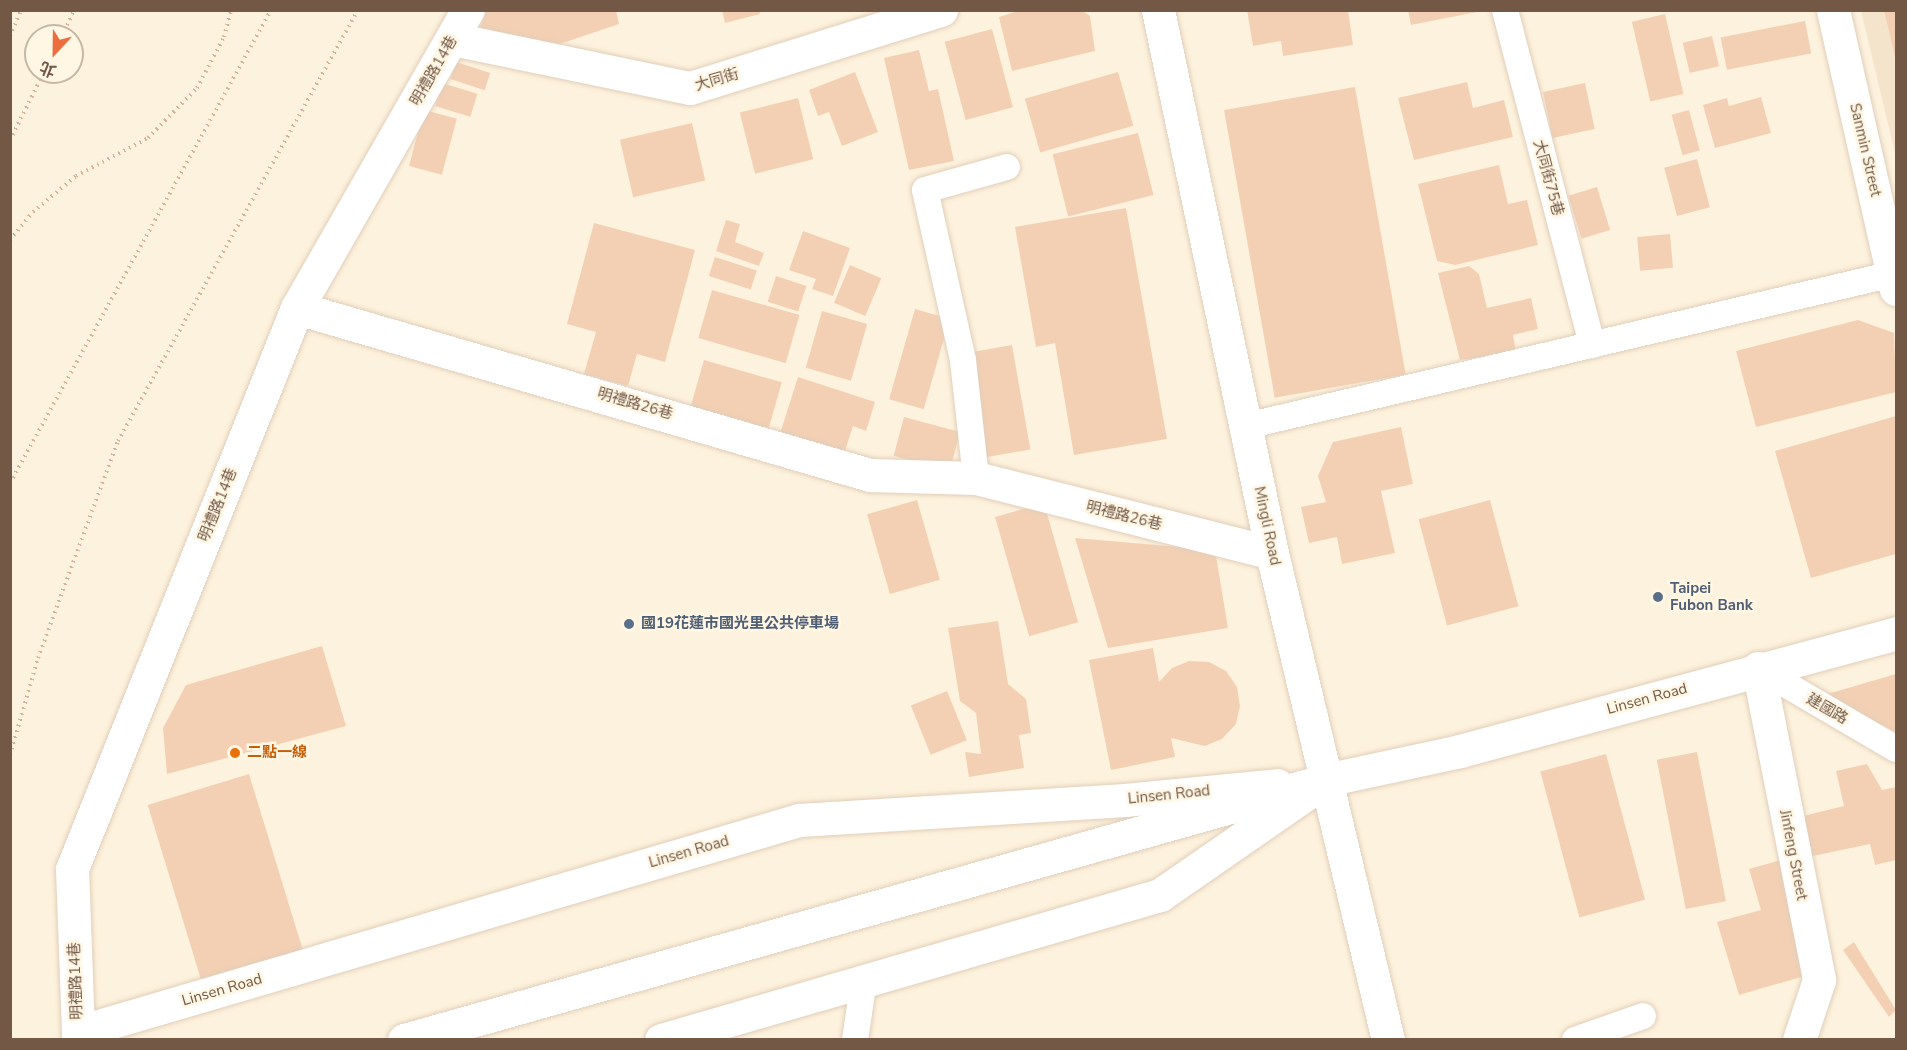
<!DOCTYPE html>
<meta charset="utf-8">
<style>
body{margin:0}
#map{position:relative;width:1907px;height:1050px;overflow:hidden;background:#fdf2dd;font-family:"Nunito Sans","Noto Sans TC",sans-serif}
div>[style]{position:absolute}
[style*='--x']{left:calc(var(--x)*1px);top:calc(var(--y)*1px);width:calc(var(--w)*1px);rotate:calc(var(--a)*1deg)}
.residential>*{inset:0;background:#f5e4cc}
.building>*{inset:0;background:#f3d0b4;transform-origin:0 0}
.path>*{height:4px;margin-top:-2px;transform-origin:0;background:repeating-linear-gradient(90deg,#d7b498 0 1.5px,transparent 0 6px)}
.roads{filter:drop-shadow(0 0 2px #e1ceba) drop-shadow(0 0 2px #e1ceba)}
.lane>*{height:26px;margin:-13px;padding:0 13px;transform-origin:13px;border-radius:13px;background:#fff}
.street>*{height:33px;margin:-16.5px;padding:0 16.5px;transform-origin:16.5px;border-radius:16.5px;background:#fff}
.secondary>*{height:33px;margin:-16.5px;padding:0 16.5px;transform-origin:16.5px;border-radius:16.5px;background:#fff}
.dots>*{width:16px;height:16px;translate:-50% -50%;box-sizing:border-box;border:3px solid #fff6e4;border-radius:50%}
span{translate:-50% -50%;white-space:nowrap;text-align:center;line-height:1.15;-webkit-text-stroke:5px #fff6e4;paint-order:stroke}
.street-label{font-size:15px;color:#735845}
.service-label{font-size:15px;color:#4e5e75;font-weight:700}
.left{translate:0 -50%;text-align:left}
.food-label{font-size:15px;color:#c56008;font-weight:700}
.frame{position:absolute;inset:0;border:12px solid #735845;pointer-events:none}
.north{position:absolute;left:24px;top:24px;width:60px;height:60px;box-sizing:border-box;background:#fff6e4;border:2px solid #c7b7a4;border-radius:50%;rotate:202deg;font-size:16px;font-weight:700;line-height:24px;text-align:center;color:#735845}
.north::after{content:'';display:block;margin:auto;width:21px;height:27px;background:#ec6d3d;clip-path:polygon(50% 0,100% 100%,50% 72%,0 100%)}
</style>
<div id="map">
<div class="residential">
<div style="clip-path:polygon(1861px 11px,1896px 11px,1896px 157px)"></div>
</div>
<div class="building">
<div style="clip-path:polygon(485px 10px,616px 10px,619px 24px,539px 51px,480px 30px)"></div>
<div style="clip-path:polygon(722px 10px,759px 10px,760px 14px,725px 23px)"></div>
<div style="clip-path:polygon(1021px 10px,1081px 10px,1090px 16px,1095px 51px,1012px 71px,999px 17px)"></div>
<div style="clip-path:polygon(1247px 10px,1348px 10px,1353px 45px,1283px 56px,1281px 41px,1253px 46px)"></div>
<div style="clip-path:polygon(1408px 10px,1477px 10px,1477px 12px,1411px 25px)"></div>
<div style="clip-path:polygon(1884px 10px,1896px 10px,1896px 61px)"></div>
<div style="left:1665px;top:14px;width:82px;height:34px;rotate:77deg"></div>
<div style="left:1805px;top:21px;width:33px;height:86px;rotate:79deg"></div>
<div style="left:992px;top:29px;width:81px;height:49px;rotate:75deg"></div>
<div style="left:1712px;top:36px;width:31px;height:30px;rotate:77deg"></div>
<div style="clip-path:polygon(919px 50px,929px 91px,938px 89px,954px 161px,909px 170px,884px 58px)"></div>
<div style="left:456px;top:62px;width:36px;height:18px;rotate:18deg"></div>
<div style="clip-path:polygon(855px 72px,878px 132px,842px 146px,829px 112px,818px 116px,809px 90px)"></div>
<div style="left:1118px;top:72px;width:56px;height:97px;rotate:74deg"></div>
<div style="clip-path:polygon(1467px 82px,1473px 108px,1504px 100px,1513px 137px,1414px 160px,1398px 98px)"></div>
<div style="left:442px;top:83px;width:37px;height:24px;rotate:17deg"></div>
<div style="left:1585px;top:83px;width:47px;height:43px;rotate:78deg"></div>
<div style="left:1355px;top:87px;width:292px;height:133px;rotate:80deg"></div>
<div style="clip-path:polygon(1761px 97px,1771px 133px,1715px 148px,1703px 105px,1727px 98px,1729px 106px)"></div>
<div style="left:798px;top:98px;width:63px;height:60px;rotate:76deg"></div>
<div style="left:424px;top:110px;width:34px;height:58px;rotate:15deg"></div>
<div style="left:1689px;top:110px;width:42px;height:18px;rotate:75deg"></div>
<div style="left:692px;top:123px;width:59px;height:74px;rotate:77deg"></div>
<div style="left:1138px;top:133px;width:64px;height:88px;rotate:76deg"></div>
<div style="left:1697px;top:159px;width:50px;height:34px;rotate:75deg"></div>
<div style="clip-path:polygon(1499px 165px,1508px 204px,1527px 200px,1538px 245px,1455px 265px,1437px 261px,1418px 184px)"></div>
<div style="left:1597px;top:187px;width:45px;height:30px;rotate:73deg"></div>
<div style="clip-path:polygon(1126px 208px,1167px 439px,1074px 455px,1055px 343px,1036px 347px,1015px 227px)"></div>
<div style="clip-path:polygon(726px 220px,740px 224px,735px 242px,764px 253px,759px 266px,716px 251px)"></div>
<div style="clip-path:polygon(594px 223px,695px 250px,665px 362px,637px 354px,628px 386px,584px 374px,596px 332px,567px 324px)"></div>
<div style="clip-path:polygon(803px 231px,850px 248px,833px 296px,812px 289px,816px 279px,789px 270px)"></div>
<div style="left:1670px;top:234px;width:34px;height:33px;rotate:85deg"></div>
<div style="left:715px;top:257px;width:44px;height:20px;rotate:18deg"></div>
<div style="left:850px;top:265px;width:34px;height:41px;rotate:23deg"></div>
<div style="clip-path:polygon(1469px 266px,1479px 274px,1487px 308px,1531px 298px,1538px 329px,1513px 335px,1516px 352px,1460px 360px,1438px 273px)"></div>
<div style="left:776px;top:276px;width:32px;height:27px;rotate:18deg"></div>
<div style="left:712px;top:290px;width:91px;height:50px;rotate:16deg"></div>
<div style="left:915px;top:309px;width:36px;height:94px;rotate:16deg"></div>
<div style="left:822px;top:311px;width:47px;height:59px;rotate:16deg"></div>
<div style="clip-path:polygon(1858px 320px,1894px 333px,1896px 392px,1756px 427px,1736px 351px)"></div>
<div style="left:1012px;top:345px;width:106px;height:49px;rotate:80deg"></div>
<div style="left:704px;top:360px;width:81px;height:55px;rotate:16deg"></div>
<div style="clip-path:polygon(798px 377px,875px 402px,866px 431px,853px 426px,841px 463px,777px 443px)"></div>
<div style="clip-path:polygon(1896px 416px,1896px 554px,1811px 578px,1775px 451px)"></div>
<div style="left:904px;top:417px;width:58px;height:40px;rotate:15deg"></div>
<div style="clip-path:polygon(1401px 427px,1413px 484px,1381px 491px,1395px 553px,1342px 564px,1337px 537px,1309px 543px,1301px 507px,1326px 502px,1318px 476px,1333px 442px)"></div>
<div style="left:917px;top:500px;width:83px;height:52px;rotate:74deg"></div>
<div style="left:1490px;top:500px;width:110px;height:74px;rotate:75deg"></div>
<div style="left:1044px;top:503px;width:124px;height:51px;rotate:74deg"></div>
<div style="clip-path:polygon(1075px 538px,1215px 550px,1228px 628px,1108px 648px)"></div>
<div style="clip-path:polygon(998px 621px,1008px 684px,1026px 699px,1031px 733px,1019px 735px,1024px 768px,969px 777px,965px 752px,981px 754px,976px 713px,960px 701px,948px 628px)"></div>
<div style="clip-path:polygon(322px 646px,346px 726px,167px 774px,163px 728px,186px 685px)"></div>
<div style="clip-path:polygon(1153px 648px,1159px 682px,1172px 668px,1189px 661px,1209px 662px,1226px 671px,1237px 687px,1240px 706px,1236px 724px,1222px 739px,1205px 746px,1171px 738px,1175px 757px,1111px 770px,1089px 660px)"></div>
<div style="clip-path:polygon(1896px 674px,1896px 732px,1824px 695px)"></div>
<div style="left:947px;top:691px;width:53px;height:39px;rotate:68deg"></div>
<div style="left:1697px;top:752px;width:152px;height:41px;rotate:79deg"></div>
<div style="left:1606px;top:754px;width:151px;height:68px;rotate:75deg"></div>
<div style="clip-path:polygon(1867px 764px,1882px 790px,1896px 787px,1896px 860px,1875px 865px,1870px 844px,1808px 857px,1799px 817px,1844px 806px,1836px 771px)"></div>
<div style="left:249px;top:774px;width:193px;height:106px;rotate:73deg"></div>
<div style="clip-path:polygon(1792px 857px,1825px 970px,1739px 995px,1717px 922px,1761px 910px,1749px 869px)"></div>
<div style="clip-path:polygon(1854px 942px,1896px 1010px,1889px 1017px,1843px 950px)"></div>
</div>
<div class="path">
<div style="--x:10;--y:36;--w:28;--a:-67"></div>
<div style="--x:62;--y:36;--w:29;--a:-65"></div>
<div style="--x:10;--y:140;--w:76;--a:-63.4"></div>
<div style="--x:10;--y:240;--w:36;--a:-51"></div>
<div style="--x:33;--y:212;--w:56;--a:-39.9"></div>
<div style="--x:76;--y:176;--w:81;--a:-27.8"></div>
<div style="--x:148;--y:138;--w:70;--a:-45.6"></div>
<div style="--x:197;--y:88;--w:58;--a:-62.1"></div>
<div style="--x:224;--y:37;--w:28;--a:-75"></div>
<div style="--x:10;--y:483;--w:540;--a:-61.11"></div>
<div style="--x:10;--y:755;--w:101;--a:-73.9"></div>
<div style="--x:38;--y:658;--w:231;--a:-69.8"></div>
<div style="--x:118;--y:441;--w:493;--a:-60.9"></div>
</div>
<div class="roads">
<div class="lane">
<div style="--x:1505;--y:10;--w:346;--a:75.4"></div>
<div style="--x:1246;--y:426;--w:665;--a:-13.22"></div>
<div style="--x:976;--y:478;--w:119;--a:-96.3"></div>
<div style="--x:963;--y:360;--w:174;--a:-102.6"></div>
<div style="--x:925;--y:190;--w:85;--a:-15.7"></div>
<div style="--x:1758;--y:668;--w:160;--a:30.4"></div>
<div style="--x:855;--y:1040;--w:62;--a:-81.6"></div>
<div style="--x:1575;--y:1040;--w:72;--a:-19.4"></div>
</div>
<div class="street">
<div style="--x:1833;--y:10;--w:286;--a:77.3"></div>
<div style="--x:453;--y:39;--w:242;--a:11.7"></div>
<div style="--x:690;--y:88;--w:263;--a:-17.3"></div>
<div style="--x:297;--y:308;--w:597;--a:16.25"></div>
<div style="--x:870;--y:475;--w:106;--a:1.6"></div>
<div style="--x:976;--y:478;--w:305;--a:14.2"></div>
<div style="--x:1758;--y:668;--w:318;--a:78.9"></div>
<div style="--x:1819;--y:980;--w:63;--a:108.4"></div>
<div style="--x:78;--y:1032;--w:163;--a:-92.1"></div>
<div style="--x:72;--y:869;--w:604;--a:-68.15"></div>
<div style="--x:297;--y:308;--w:344;--a:-60.2"></div>
<div style="--x:78;--y:1040;--w:8;--a:-90"></div>
<div style="--x:78;--y:1032;--w:752;--a:-16.39"></div>
<div style="--x:799;--y:820;--w:327;--a:-3.5"></div>
<div style="--x:1125;--y:800;--w:153;--a:-5.6"></div>
<div style="--x:661;--y:1040;--w:520;--a:-16.2"></div>
<div style="--x:1160;--y:895;--w:197;--a:-34.7"></div>
</div>
<div class="secondary">
<div style="--x:1158;--y:10;--w:555;--a:78.14"></div>
<div style="--x:1272;--y:553;--w:501;--a:76.6"></div>
<div style="--x:404;--y:1040;--w:958;--a:-15.75"></div>
<div style="--x:1326;--y:780;--w:137;--a:-12.2"></div>
<div style="--x:1460;--y:751;--w:452;--a:-15.1"></div>
</div>
</div>
<div class="dots">
<div style="left:1658px;top:597px;background:#5c6f8a"></div>
<div style="left:629px;top:624px;background:#5c6f8a"></div>
<div style="left:235px;top:753px;background:#e8710a"></div>
</div>
<div class="street-label">
<span style="left:434px;top:71px;rotate:-60deg">明禮路14巷</span>
<span style="left:717px;top:80px;rotate:-16deg">大同街</span>
<span style="left:1865px;top:150px;rotate:77deg">Sanmin Street</span>
<span style="left:1548px;top:178px;rotate:75deg">大同街75巷</span>
<span style="left:635px;top:404px;rotate:16deg">明禮路26巷</span>
<span style="left:218px;top:505px;rotate:-68deg">明禮路14巷</span>
<span style="left:1124px;top:516px;rotate:14deg">明禮路26巷</span>
<span style="left:1267px;top:526px;rotate:78deg">Mingli Road</span>
<span style="left:1647px;top:699px;rotate:-15deg">Linsen Road</span>
<span style="left:1827px;top:709px;rotate:30deg">建國路</span>
<span style="left:1169px;top:795px;rotate:-6deg">Linsen Road</span>
<span style="left:689px;top:852px;rotate:-16deg">Linsen Road</span>
<span style="left:1793px;top:855px;rotate:79deg">Jinfeng Street</span>
<span style="left:76px;top:981px;rotate:-92deg">明禮路14巷</span>
<span style="left:222px;top:990px;rotate:-16deg">Linsen Road</span>
</div>
<div class="service-label">
<span class="left" style="left:1670px;top:597px">Taipei<br>Fubon Bank</span>
<span class="left" style="left:641px;top:624px">國19花蓮市國光里公共停車場</span>
</div>
<div class="food-label">
<span class="left" style="left:247px;top:753px">二點一線</span>
</div>
<div class="frame"></div>
<div class="north">北</div>
</div>
